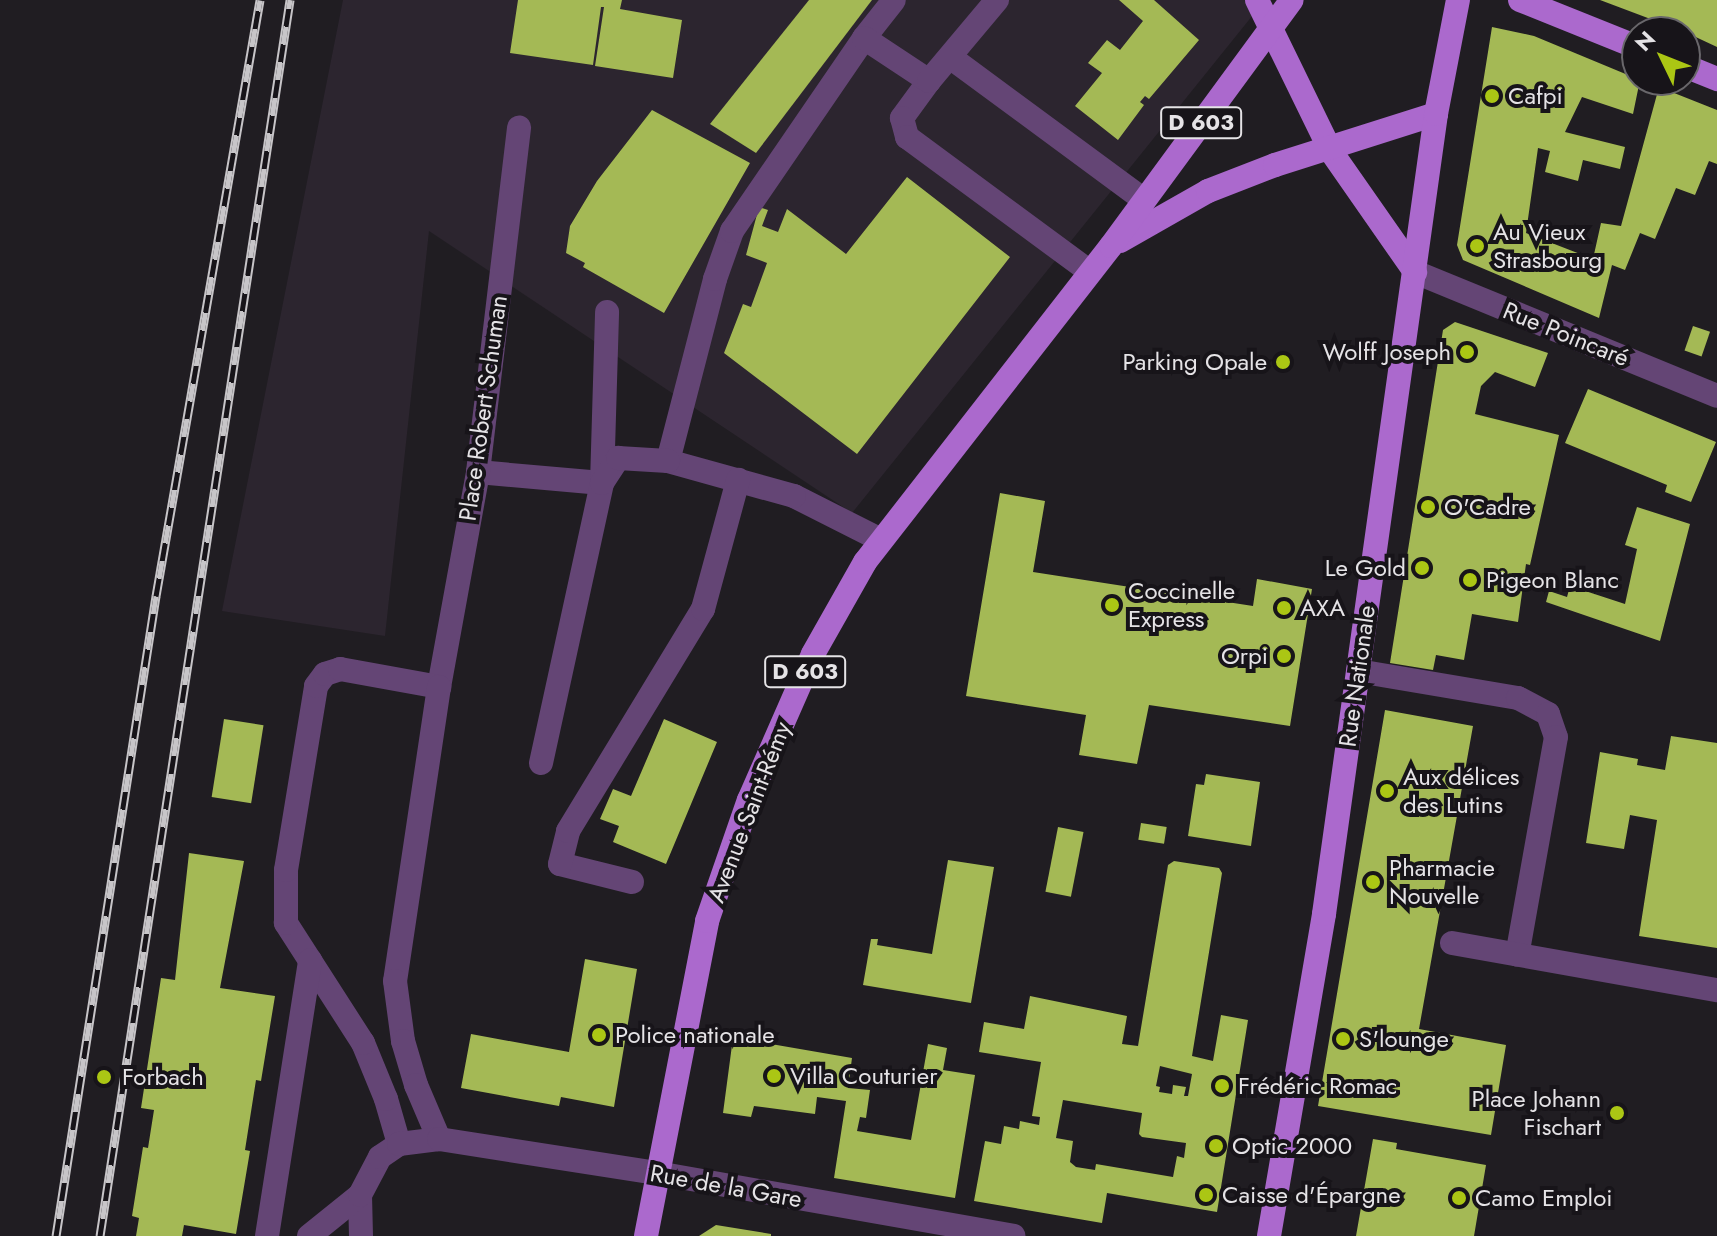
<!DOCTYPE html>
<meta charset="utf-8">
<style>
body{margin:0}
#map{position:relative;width:1717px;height:1236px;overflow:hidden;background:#201d22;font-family:Jost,sans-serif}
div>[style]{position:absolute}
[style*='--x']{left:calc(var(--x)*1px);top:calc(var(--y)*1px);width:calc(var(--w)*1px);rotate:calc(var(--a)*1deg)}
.built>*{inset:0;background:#2c252f}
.building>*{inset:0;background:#a4b955;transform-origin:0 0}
.minor>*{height:24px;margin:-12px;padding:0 12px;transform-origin:12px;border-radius:12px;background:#644575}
.major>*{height:24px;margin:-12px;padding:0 12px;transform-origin:12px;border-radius:12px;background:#ab69cd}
.rail>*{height:9px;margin-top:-4.5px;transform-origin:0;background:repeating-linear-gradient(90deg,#171419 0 18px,#c7c5c8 0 36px);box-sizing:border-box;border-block:2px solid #c7c5c8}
.dots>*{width:22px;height:22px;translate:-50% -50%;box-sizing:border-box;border:4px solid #171419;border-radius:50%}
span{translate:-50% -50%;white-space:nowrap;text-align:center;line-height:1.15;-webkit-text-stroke:8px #171419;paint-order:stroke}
.shield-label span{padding:2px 6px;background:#171419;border:2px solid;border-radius:6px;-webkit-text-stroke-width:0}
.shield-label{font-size:22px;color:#e5e3e6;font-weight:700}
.poi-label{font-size:24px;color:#e5e3e6}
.left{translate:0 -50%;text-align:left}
.right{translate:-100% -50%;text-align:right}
.street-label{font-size:24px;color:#e5e3e6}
.north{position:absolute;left:1621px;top:16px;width:80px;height:80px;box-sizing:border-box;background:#171419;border:2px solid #69676b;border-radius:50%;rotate:313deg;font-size:22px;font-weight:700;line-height:32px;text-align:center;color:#e5e3e6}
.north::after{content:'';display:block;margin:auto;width:28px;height:36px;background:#abc614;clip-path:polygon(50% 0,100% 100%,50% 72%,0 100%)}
</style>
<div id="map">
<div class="built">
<div style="clip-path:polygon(343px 0,1265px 0,852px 513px,429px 231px,385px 636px,222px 611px)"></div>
</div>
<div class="building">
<div style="clip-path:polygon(518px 0,622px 0,620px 9px,682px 20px,673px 78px,595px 66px,604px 7px,601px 7px,593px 65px,510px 53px)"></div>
<div style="clip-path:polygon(809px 0,872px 0,756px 153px,710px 124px)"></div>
<div style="clip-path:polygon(1119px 0,1154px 0,1199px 40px,1149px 99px,1145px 96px,1140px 102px,1144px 105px,1118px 140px,1075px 106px,1102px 73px,1088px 63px,1107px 40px,1120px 50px,1143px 21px)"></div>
<div style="clip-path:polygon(1600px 0,1717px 0,1717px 47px,1685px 32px)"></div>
<div style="clip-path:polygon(1492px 27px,1534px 36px,1640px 80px,1633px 114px,1582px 97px,1565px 132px,1625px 147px,1620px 169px,1583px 160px,1578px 181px,1545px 172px,1550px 151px,1538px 148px,1526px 233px,1593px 259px,1601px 223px,1621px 226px,1659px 87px,1717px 110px,1717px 164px,1709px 161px,1695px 195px,1676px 188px,1655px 239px,1640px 233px,1625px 270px,1612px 265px,1599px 318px,1463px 260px,1457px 245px)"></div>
<div style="clip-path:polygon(652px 110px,750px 163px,664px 313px,583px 267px,585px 263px,566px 253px,570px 226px,597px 181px)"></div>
<div style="clip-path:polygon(907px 177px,1010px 257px,857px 454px,724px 353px,743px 304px,751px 307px,767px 263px,746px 255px,759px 207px,768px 210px,762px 226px,778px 232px,787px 209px,846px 254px)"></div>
<div style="clip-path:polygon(1455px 322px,1548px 353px,1535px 387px,1495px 372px,1481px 386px,1475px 414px,1559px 435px,1530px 565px,1526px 564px,1518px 622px,1472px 614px,1464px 660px,1436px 655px,1433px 670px,1390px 663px,1443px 330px)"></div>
<div style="left:1693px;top:326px;width:18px;height:26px;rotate:19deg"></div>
<div style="clip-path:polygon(1588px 389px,1716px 442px,1691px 502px,1665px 492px,1667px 485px,1565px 443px)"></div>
<div style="clip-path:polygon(1000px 493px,1045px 501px,1033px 572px,1253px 606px,1257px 579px,1312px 589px,1290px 726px,1149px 705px,1137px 764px,1079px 755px,1086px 715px,966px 696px)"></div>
<div style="clip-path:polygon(1637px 507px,1690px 524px,1660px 641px,1546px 602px,1549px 591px,1567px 597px,1570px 586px,1625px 604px,1637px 549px,1625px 545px)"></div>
<div style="clip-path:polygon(1385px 710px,1473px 726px,1419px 1029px,1506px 1045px,1491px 1135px,1318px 1106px)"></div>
<div style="left:224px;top:719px;width:40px;height:79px;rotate:9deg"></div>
<div style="clip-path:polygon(664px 719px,717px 742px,666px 864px,613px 842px,619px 826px,600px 819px,613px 789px,631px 796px)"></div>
<div style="clip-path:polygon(1671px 736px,1717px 743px,1717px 948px,1639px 936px,1657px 820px,1630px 815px,1624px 849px,1586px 843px,1600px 752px,1638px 759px,1637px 765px,1665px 770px)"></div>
<div style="clip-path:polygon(1206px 774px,1260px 782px,1251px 846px,1188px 836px,1196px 784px,1204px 785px)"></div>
<div style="left:1141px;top:823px;width:26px;height:17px;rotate:9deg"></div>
<div style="left:1058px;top:827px;width:26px;height:66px;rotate:11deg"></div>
<div style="clip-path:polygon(189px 853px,244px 861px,220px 988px,275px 996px,261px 1081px,256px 1080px,245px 1150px,250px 1151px,236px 1234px,184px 1225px,182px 1236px,136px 1236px,139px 1218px,132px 1216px,143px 1147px,148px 1148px,154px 1110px,141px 1108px,161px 978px,175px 980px)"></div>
<div style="clip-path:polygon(948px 860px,994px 867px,971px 1003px,863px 985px,871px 939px,878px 939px,877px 945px,932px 954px)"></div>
<div style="clip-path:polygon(evenodd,1174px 861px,1219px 868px,1222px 873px,1192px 1056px,1213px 1061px,1221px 1015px,1248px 1020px,1217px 1212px,1107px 1193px,1102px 1223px,974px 1201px,985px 1141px,1001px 1144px,1004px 1126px,1019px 1129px,1020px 1121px,1039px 1125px,1040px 1117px,1032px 1116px,1041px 1062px,979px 1052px,984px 1022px,1024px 1029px,1030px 996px,1127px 1016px,1122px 1044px,1138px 1046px,1168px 865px,1174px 861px,1160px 1066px,1192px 1074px,1188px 1096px,1184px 1096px,1186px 1087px,1173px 1085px,1172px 1094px,1159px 1092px,1160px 1087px,1156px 1086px,1160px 1066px,1174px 861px,1063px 1100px,1142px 1113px,1139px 1134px,1142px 1137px,1186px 1143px,1184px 1158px,1177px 1156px,1173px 1177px,1096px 1164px,1095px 1170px,1076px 1167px,1070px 1162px,1073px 1141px,1056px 1138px,1063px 1100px)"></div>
<div style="clip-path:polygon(585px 959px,637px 969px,614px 1107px,561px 1097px,559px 1106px,461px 1088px,471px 1034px,569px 1052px)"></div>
<div style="clip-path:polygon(734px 1030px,772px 1036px,771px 1044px,852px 1058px,848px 1088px,870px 1090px,866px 1118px,860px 1117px,857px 1131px,911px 1140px,928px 1044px,947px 1048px,943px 1070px,975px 1075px,955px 1198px,834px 1178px,846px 1101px,817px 1097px,815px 1114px,754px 1106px,751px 1117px,723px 1113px)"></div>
<div style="clip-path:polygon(1373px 1139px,1397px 1143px,1396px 1149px,1486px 1165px,1474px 1236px,1356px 1236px)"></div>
<div style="clip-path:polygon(716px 1225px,771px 1234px,771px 1236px,699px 1236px)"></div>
</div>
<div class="minor">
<div style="--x:864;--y:38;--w:48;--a:-51.7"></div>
<div style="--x:950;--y:57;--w:241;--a:36.4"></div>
<div style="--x:929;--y:81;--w:46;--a:126.1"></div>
<div style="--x:902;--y:118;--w:20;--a:75"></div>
<div style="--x:907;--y:137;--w:227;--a:36.4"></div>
<div style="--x:1415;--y:272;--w:326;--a:22.3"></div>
<div style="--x:478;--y:472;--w:124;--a:5.1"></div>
<div style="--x:602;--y:483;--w:171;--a:-88.3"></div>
<div style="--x:881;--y:540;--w:97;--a:-153.2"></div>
<div style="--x:794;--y:496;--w:131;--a:-164.5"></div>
<div style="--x:668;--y:461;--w:188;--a:-75.5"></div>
<div style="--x:715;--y:279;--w:51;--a:-70.5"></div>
<div style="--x:732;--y:231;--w:234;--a:-55.6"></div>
<div style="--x:864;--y:38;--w:78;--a:33.5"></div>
<div style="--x:929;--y:81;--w:106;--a:-50"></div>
<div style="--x:1358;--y:671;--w:162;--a:9.6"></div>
<div style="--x:1518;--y:698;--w:34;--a:28"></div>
<div style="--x:1548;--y:714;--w:24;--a:71"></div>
<div style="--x:1556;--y:737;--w:221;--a:100.1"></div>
<div style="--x:439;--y:687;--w:219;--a:-79.7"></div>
<div style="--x:478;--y:472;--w:347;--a:-83.2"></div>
<div style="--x:541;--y:763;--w:287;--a:-77.7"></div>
<div style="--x:602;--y:483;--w:30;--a:-57"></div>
<div style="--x:618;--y:458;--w:50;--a:3.4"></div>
<div style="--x:632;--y:882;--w:74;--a:-166"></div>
<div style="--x:560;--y:864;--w:34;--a:-76"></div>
<div style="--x:568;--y:831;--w:260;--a:-58.7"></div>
<div style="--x:703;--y:609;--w:134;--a:-74.8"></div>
<div style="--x:1452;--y:943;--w:269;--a:10.1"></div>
<div style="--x:399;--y:1144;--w:47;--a:-106.1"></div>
<div style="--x:386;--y:1099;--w:61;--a:-112.3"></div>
<div style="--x:363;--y:1043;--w:143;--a:-122.7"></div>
<div style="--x:286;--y:923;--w:53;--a:-90"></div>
<div style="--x:286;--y:870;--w:186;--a:-80.7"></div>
<div style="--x:316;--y:686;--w:15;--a:-53"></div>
<div style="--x:325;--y:674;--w:16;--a:-18"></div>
<div style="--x:340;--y:669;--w:101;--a:10.3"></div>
<div style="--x:439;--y:687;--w:297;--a:98.5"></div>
<div style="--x:395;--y:981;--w:61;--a:82.4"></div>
<div style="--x:403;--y:1041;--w:46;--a:73.5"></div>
<div style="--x:416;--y:1085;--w:59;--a:66.9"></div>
<div style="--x:360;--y:1195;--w:41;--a:88.6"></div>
<div style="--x:267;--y:1236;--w:279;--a:-81.1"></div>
<div style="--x:309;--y:1236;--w:65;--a:-38.8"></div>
<div style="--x:360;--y:1195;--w:43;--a:-62.2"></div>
<div style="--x:380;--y:1157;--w:23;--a:-34"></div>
<div style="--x:399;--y:1144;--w:40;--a:-7.1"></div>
<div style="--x:439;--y:1139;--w:221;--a:8.9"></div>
<div style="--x:657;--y:1173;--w:362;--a:10"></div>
</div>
<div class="major">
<div style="--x:1257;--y:0;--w:167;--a:64"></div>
<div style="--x:1330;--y:150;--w:149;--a:55.1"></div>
<div style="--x:1520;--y:0;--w:126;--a:21.9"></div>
<div style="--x:1685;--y:66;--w:35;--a:22"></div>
<div style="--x:1120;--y:241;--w:101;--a:-29.6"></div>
<div style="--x:1208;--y:191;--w:72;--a:-21.2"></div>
<div style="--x:1275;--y:165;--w:169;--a:-17.6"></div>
<div style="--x:646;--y:1236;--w:321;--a:-79"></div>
<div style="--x:707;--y:921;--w:128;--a:-70.9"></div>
<div style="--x:749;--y:800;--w:159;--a:-66.3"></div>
<div style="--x:813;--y:654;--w:106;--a:-60.5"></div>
<div style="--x:865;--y:562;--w:400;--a:-52.1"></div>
<div style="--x:1111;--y:246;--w:305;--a:-53.7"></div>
<div style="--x:1269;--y:1236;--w:327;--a:-80.3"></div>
<div style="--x:1324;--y:914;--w:808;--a:-82.03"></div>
<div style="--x:1436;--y:114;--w:116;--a:-79.1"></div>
</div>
<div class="rail">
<div style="--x:56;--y:1236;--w:648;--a:-81.12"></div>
<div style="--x:156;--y:596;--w:605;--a:-80.1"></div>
<div style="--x:100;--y:1236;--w:1251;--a:-81.26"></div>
</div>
<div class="dots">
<div style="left:1492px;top:96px;background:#abc614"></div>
<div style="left:1477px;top:246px;background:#abc614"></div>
<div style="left:1467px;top:352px;background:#abc614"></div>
<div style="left:1283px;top:362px;background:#abc614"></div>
<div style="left:1428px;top:507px;background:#abc614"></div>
<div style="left:1422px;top:568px;background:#abc614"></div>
<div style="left:1470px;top:580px;background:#abc614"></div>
<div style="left:1112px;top:605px;background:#abc614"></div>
<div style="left:1284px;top:608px;background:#abc614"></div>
<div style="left:1284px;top:656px;background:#abc614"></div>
<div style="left:1387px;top:791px;background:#abc614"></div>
<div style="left:1373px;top:882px;background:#abc614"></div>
<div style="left:599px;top:1035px;background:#abc614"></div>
<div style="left:1343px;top:1039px;background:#abc614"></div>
<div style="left:774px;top:1076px;background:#abc614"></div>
<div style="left:104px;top:1077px;background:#abc614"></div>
<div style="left:1222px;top:1086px;background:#abc614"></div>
<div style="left:1617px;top:1113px;background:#abc614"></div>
<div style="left:1216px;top:1146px;background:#abc614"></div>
<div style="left:1206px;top:1195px;background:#abc614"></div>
<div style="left:1459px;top:1198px;background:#abc614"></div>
</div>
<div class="shield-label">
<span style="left:1201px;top:123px">D 603</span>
<span style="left:805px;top:672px">D 603</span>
</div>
<div class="poi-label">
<span class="left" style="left:1508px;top:96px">Cafpi</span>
<span class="left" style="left:1493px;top:246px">Au Vieux<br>Strasbourg</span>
<span class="right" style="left:1451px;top:352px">Wolff Joseph</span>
<span class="right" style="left:1267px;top:362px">Parking Opale</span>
<span class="left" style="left:1444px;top:507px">O'Cadre</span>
<span class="right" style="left:1406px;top:568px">Le Gold</span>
<span class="left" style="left:1486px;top:580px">Pigeon Blanc</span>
<span class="left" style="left:1128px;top:605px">Coccinelle<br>Express</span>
<span class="left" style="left:1300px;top:608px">AXA</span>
<span class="right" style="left:1268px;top:656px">Orpi</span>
<span class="left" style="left:1403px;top:791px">Aux délices<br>des Lutins</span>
<span class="left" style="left:1389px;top:882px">Pharmacie<br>Nouvelle</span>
<span class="left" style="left:615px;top:1035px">Police nationale</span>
<span class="left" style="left:1359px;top:1039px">S'lounge</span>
<span class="left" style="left:790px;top:1076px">Villa Couturier</span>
<span class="left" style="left:122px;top:1077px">Forbach</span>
<span class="left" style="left:1238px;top:1086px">Frédéric Romac</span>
<span class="right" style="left:1601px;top:1113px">Place Johann<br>Fischart</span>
<span class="left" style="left:1232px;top:1146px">Optic 2000</span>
<span class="left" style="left:1222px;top:1195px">Caisse d'Épargne</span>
<span class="left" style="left:1475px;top:1198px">Camo Emploi</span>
</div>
<div class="street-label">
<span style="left:1566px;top:334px;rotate:22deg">Rue Poincaré</span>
<span style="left:483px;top:408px;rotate:-82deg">Place Robert Schuman</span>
<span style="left:1357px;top:676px;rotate:-82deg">Rue Nationale</span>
<span style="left:749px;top:812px;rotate:-69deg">Avenue Saint-Rémy</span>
<span style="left:726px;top:1186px;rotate:10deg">Rue de la Gare</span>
</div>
<div class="north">N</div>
</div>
